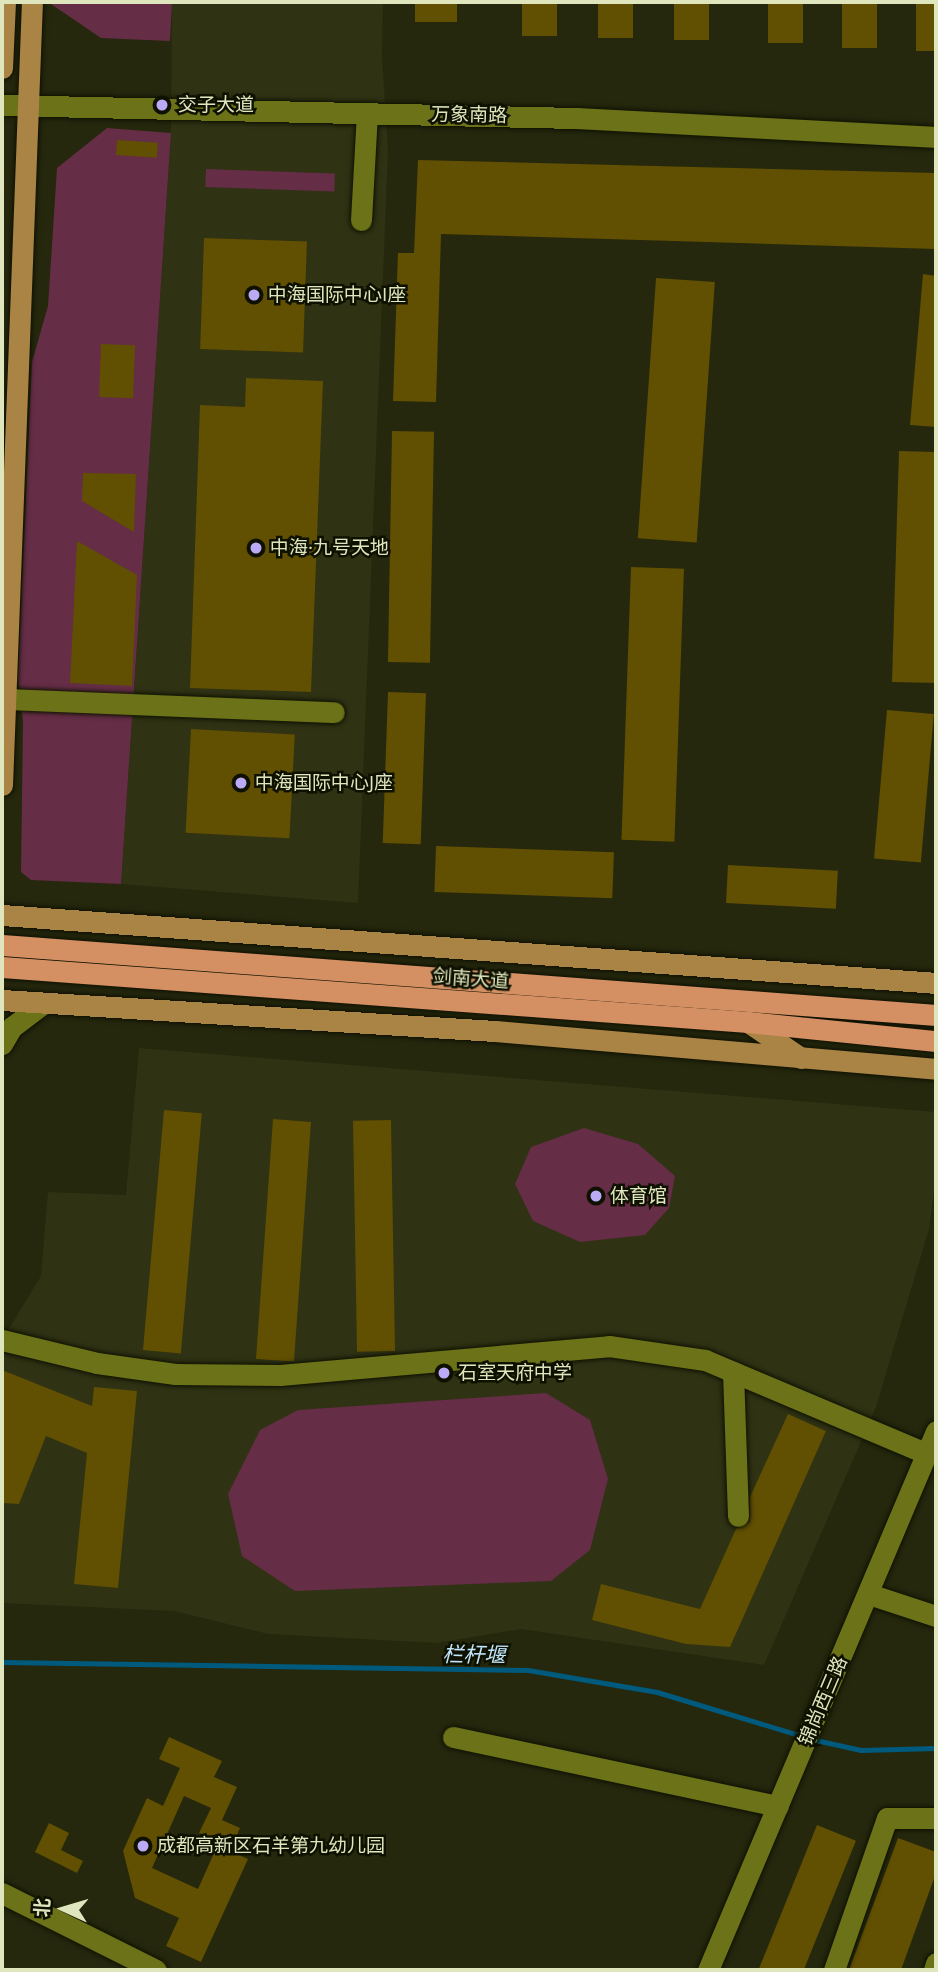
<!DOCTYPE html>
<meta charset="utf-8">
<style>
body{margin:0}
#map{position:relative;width:938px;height:1972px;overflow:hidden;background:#25280d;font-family:"Open Sans","Noto Sans SC",sans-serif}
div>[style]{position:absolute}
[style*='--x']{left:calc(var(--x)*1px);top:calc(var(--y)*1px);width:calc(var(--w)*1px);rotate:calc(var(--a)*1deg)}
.built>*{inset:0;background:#2f3213}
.green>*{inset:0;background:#652d46;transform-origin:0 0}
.stream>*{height:5px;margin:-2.5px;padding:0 2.5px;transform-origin:2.5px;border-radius:2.5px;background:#005a7e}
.building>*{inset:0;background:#614f02;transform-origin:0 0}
.roads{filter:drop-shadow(0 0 2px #0f1100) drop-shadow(0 0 2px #0f1100)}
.minor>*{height:21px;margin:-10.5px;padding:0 10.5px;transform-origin:10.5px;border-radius:10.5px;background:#6b7217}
.major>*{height:21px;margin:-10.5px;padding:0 10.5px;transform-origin:10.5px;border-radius:10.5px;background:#aa8444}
.highway>*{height:21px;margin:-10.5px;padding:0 10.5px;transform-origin:10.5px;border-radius:10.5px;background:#d49062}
.dots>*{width:19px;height:19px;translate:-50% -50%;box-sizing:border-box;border:4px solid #0f1100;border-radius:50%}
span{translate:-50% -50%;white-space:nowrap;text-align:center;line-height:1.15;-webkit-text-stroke:5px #0f1100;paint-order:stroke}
.poi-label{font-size:19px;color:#dfe5bc}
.left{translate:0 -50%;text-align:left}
.street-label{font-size:19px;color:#dfe5bc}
.water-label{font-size:21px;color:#c1e6fc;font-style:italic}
.frame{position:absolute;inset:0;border:4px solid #dfe5bc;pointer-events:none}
.north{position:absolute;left:28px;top:1874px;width:70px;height:70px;-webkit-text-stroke:5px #0f1100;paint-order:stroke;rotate:274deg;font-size:19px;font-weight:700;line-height:28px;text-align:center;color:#dfe5bc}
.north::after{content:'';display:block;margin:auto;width:24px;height:32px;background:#dfe5bc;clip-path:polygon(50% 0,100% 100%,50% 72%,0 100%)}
</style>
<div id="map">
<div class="built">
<div style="clip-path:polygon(172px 2px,383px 2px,382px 57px,388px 150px,358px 903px,121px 884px,171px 133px)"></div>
<div style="clip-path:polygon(139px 1048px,936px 1112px,936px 1176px,929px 1229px,876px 1407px,764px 1665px,521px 1629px,437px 1643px,268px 1634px,174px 1611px,2px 1603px,2px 1340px,41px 1276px,48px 1192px,126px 1195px)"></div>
</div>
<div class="green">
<div style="clip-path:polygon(48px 2px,172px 2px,170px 41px,101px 38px)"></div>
<div style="clip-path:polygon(107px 128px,171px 133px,121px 884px,31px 880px,21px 872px,23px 722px,18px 678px,32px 362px,48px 306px,57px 168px)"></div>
<div style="left:206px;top:169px;width:129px;height:18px;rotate:2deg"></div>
<div style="clip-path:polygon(584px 1128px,638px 1144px,675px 1176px,669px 1208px,645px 1235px,580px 1242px,533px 1221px,515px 1184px,531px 1147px)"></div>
<div style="clip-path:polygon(546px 1393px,590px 1420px,608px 1479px,590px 1550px,551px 1581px,295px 1591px,242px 1556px,228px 1494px,260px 1430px,298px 1410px)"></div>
</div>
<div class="stream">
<div style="--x:2;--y:1662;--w:526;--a:0.87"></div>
<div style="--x:528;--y:1670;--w:131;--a:9.7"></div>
<div style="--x:657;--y:1692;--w:152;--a:16.9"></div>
<div style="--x:811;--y:1739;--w:51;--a:12.4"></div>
<div style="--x:861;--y:1750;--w:75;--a:-1.5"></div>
</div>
<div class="building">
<div style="left:415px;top:2px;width:42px;height:20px"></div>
<div style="left:522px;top:2px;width:35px;height:34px"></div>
<div style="left:598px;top:2px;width:35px;height:36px"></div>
<div style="left:674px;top:2px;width:35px;height:38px"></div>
<div style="left:768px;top:2px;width:35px;height:41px"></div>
<div style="left:842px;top:2px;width:35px;height:46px"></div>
<div style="left:916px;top:2px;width:20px;height:49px"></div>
<div style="left:117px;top:140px;width:41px;height:15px;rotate:4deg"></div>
<div style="clip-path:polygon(418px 160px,936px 173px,936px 249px,441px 234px,436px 402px,393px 401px,398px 253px,414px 253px)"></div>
<div style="left:204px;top:238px;width:103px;height:111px;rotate:2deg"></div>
<div style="clip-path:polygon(923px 274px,936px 276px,936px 427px,910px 425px)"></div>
<div style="left:656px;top:278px;width:59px;height:261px;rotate:4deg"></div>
<div style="left:101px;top:344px;width:34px;height:53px;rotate:2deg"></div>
<div style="clip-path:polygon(246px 378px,323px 381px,311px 692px,190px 688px,200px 405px,245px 407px)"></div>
<div style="left:392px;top:431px;width:42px;height:231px;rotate:1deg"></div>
<div style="clip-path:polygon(899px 451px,936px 452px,936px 683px,892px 682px)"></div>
<div style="clip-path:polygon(83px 473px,136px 474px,134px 532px,82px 501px)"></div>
<div style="clip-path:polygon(77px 541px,137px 575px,132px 686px,70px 683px)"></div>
<div style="left:631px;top:567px;width:53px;height:273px;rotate:2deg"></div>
<div style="left:388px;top:692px;width:38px;height:151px;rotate:2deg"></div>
<div style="left:887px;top:710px;width:47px;height:149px;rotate:5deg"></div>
<div style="left:191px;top:729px;width:104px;height:104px;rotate:3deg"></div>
<div style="left:436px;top:846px;width:178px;height:46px;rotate:2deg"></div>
<div style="left:728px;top:865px;width:110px;height:38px;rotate:3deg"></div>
<div style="left:164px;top:1110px;width:38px;height:241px;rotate:5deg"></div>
<div style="clip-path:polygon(273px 1119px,311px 1122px,294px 1361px,286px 1361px,256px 1359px)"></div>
<div style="left:391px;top:1120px;width:231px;height:38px;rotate:89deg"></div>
<div style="clip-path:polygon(2px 1370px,92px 1406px,94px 1387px,137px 1391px,118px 1588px,74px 1584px,87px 1453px,46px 1436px,19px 1504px,2px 1503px)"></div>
<div style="clip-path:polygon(788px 1414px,826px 1431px,730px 1647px,686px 1644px,592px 1620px,601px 1584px,700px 1609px,736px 1529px,750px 1522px,750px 1497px)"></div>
<div style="clip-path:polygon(evenodd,169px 1737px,222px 1761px,214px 1777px,237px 1787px,222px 1820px,240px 1828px,230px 1851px,248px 1859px,201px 1962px,166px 1946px,179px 1918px,135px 1898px,123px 1851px,147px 1798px,163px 1806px,180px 1768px,159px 1759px,169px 1737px,184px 1796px,211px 1808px,199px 1833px,219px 1842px,198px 1889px,152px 1868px,184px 1796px)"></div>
<div style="clip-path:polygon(49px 1823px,69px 1833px,61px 1850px,83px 1861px,77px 1873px,35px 1852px)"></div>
<div style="left:817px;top:1825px;width:42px;height:157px;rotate:22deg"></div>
<div style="clip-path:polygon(898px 1838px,936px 1852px,936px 1873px,901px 1970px,849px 1970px)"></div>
</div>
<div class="roads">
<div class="minor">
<div style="--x:2;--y:105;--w:575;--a:1.3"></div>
<div style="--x:577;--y:118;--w:360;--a:3"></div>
<div style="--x:361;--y:220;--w:107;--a:-86.8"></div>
<div style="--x:5;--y:699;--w:329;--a:2.3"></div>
<div style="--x:2;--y:1044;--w:20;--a:-60"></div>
<div style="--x:12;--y:1027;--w:38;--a:-37"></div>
<div style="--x:2;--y:1340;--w:98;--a:13.6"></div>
<div style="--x:97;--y:1363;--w:79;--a:8"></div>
<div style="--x:175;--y:1374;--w:105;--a:0.5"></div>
<div style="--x:280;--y:1375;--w:330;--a:-5"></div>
<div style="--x:609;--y:1346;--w:97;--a:8.3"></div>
<div style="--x:705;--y:1360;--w:242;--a:22.9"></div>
<div style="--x:733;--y:1372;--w:144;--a:88"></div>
<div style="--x:869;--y:1594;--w:71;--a:18.2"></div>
<div style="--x:453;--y:1737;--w:332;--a:12"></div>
<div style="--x:2;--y:1893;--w:172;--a:26.6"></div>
<div style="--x:708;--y:1970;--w:585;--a:-67.07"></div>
<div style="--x:834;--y:1970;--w:161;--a:-70.8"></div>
<div style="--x:887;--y:1818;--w:49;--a:0"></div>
<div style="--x:934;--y:1970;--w:7;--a:-74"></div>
</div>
<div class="major">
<div style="--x:2;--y:68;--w:66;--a:-87.4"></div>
<div style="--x:2;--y:785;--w:784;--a:-87.81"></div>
<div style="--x:2;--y:915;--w:936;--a:4.16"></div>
<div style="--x:2;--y:1000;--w:494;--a:3.6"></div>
<div style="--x:495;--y:1031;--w:443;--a:4.9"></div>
<div style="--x:748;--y:1022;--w:64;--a:34.2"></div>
</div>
<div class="highway">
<div style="--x:2;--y:945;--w:937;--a:4.29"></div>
<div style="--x:2;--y:967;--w:748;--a:4.22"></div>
<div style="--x:748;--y:1022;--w:189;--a:5.8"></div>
</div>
</div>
<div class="dots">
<div style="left:162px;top:105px;background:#bbaaf6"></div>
<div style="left:254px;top:295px;background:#bbaaf6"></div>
<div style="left:256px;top:548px;background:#bbaaf6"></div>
<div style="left:241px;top:783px;background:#bbaaf6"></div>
<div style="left:596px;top:1196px;background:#bbaaf6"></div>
<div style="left:444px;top:1373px;background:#bbaaf6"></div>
<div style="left:143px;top:1846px;background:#bbaaf6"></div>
</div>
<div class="poi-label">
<span class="left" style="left:178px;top:105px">交子大道</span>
<span class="left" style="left:268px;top:295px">中海国际中心I座</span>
<span class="left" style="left:270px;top:548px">中海·九号天地</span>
<span class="left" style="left:255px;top:783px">中海国际中心J座</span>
<span class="left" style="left:610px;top:1196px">体育馆</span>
<span class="left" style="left:458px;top:1373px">石室天府中学</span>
<span class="left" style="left:157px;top:1846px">成都高新区石羊第九幼儿园</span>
</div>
<div class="street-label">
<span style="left:469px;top:115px;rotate:1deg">万象南路</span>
<span style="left:471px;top:979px;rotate:4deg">剑南大道</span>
<span style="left:823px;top:1701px;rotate:-67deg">锦尚西三路</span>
</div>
<div class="water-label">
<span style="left:474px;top:1654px;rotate:1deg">栏杆堰</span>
</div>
<div class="frame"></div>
<div class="north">北</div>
</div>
